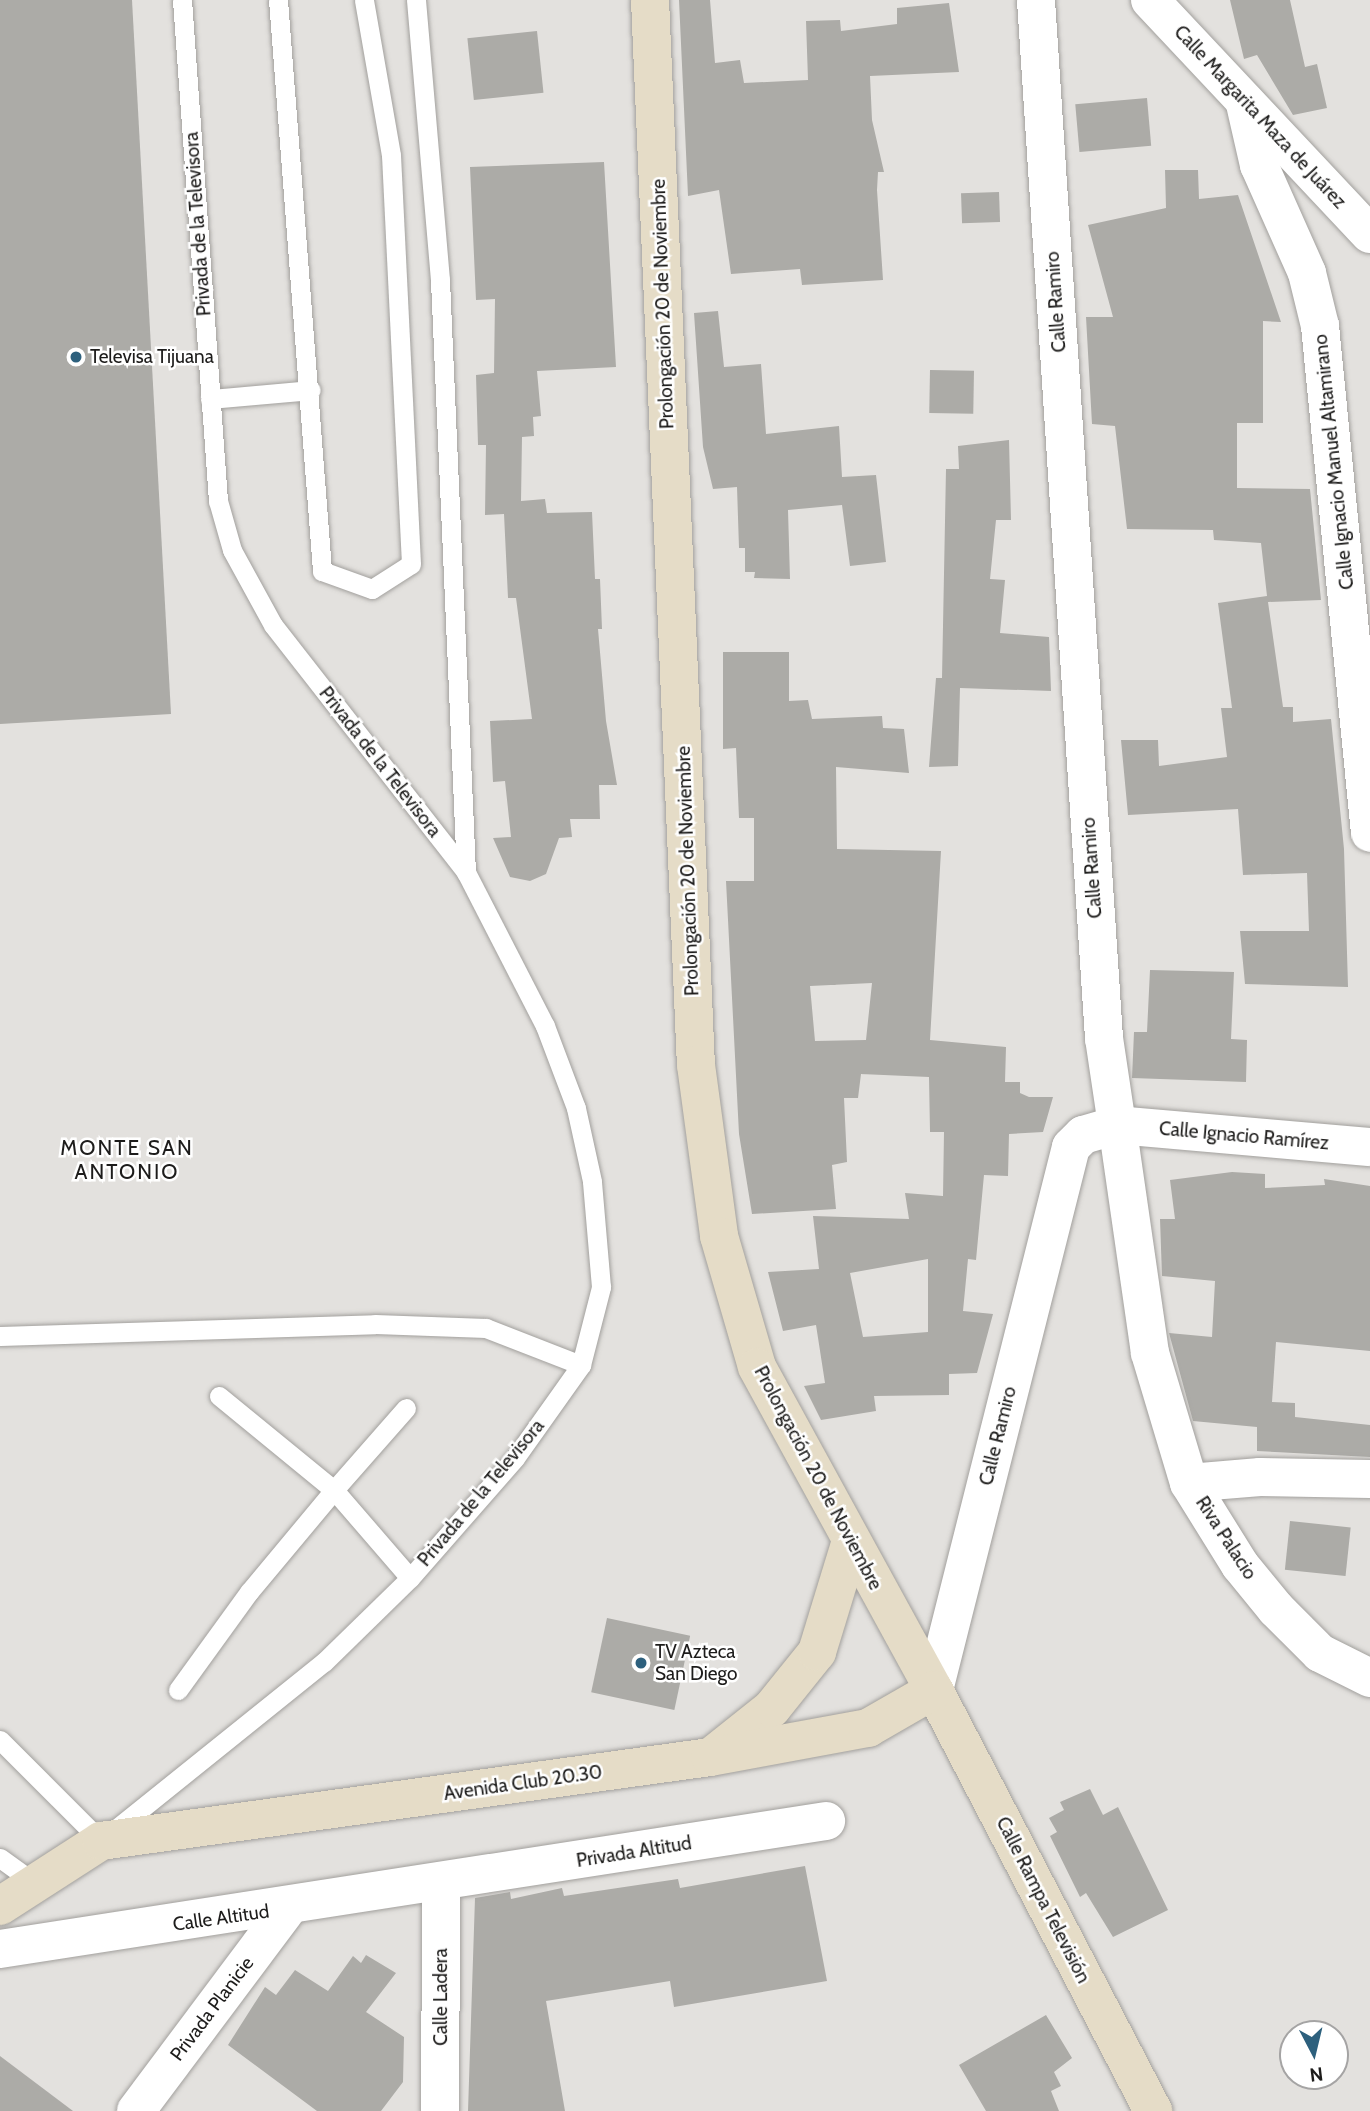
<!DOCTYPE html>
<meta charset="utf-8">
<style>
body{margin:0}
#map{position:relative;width:1370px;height:2111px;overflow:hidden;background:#e3e1de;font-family:Cabin,sans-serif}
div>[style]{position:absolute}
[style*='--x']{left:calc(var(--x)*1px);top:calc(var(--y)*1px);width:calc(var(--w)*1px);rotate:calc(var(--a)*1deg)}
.building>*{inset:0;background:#acaba7;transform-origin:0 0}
.roads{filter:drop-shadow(0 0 2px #a2a09d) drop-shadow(0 0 2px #a2a09d)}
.lane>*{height:19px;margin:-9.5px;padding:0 9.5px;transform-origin:9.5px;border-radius:9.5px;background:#fff}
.street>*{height:38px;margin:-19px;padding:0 19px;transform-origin:19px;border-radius:19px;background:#fff}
.secondary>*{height:38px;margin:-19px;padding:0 19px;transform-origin:19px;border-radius:19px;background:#e5dcc7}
.dots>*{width:19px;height:19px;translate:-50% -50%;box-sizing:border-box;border:4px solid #fff;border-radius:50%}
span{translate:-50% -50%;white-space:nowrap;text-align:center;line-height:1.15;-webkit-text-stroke:5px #fff;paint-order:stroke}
.street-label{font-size:19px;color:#1d1c1b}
.poi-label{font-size:19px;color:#1d1c1b}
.left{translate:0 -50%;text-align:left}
.neighbourhood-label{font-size:21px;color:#1d1c1b;letter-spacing:2px}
.north{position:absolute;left:1279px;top:2020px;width:70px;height:70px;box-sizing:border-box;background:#fff;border:2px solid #a5a4a4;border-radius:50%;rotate:173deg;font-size:19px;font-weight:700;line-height:28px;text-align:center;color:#1d1c1b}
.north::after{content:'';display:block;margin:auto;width:24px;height:32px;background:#2d607d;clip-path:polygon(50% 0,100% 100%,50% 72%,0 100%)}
</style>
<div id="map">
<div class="building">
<div style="clip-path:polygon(0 0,132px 0,171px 714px,0 724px)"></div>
<div style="clip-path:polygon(679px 0,710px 0,715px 63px,740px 60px,744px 83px,808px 80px,806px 21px,840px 20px,841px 31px,897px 24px,897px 8px,949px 3px,959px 72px,870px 76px,872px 120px,884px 172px,878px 172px,877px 190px,883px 280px,802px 285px,800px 269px,731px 274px,719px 190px,688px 196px)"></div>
<div style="clip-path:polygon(1230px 0,1290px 0,1305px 67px,1317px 64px,1327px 108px,1293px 115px,1257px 55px,1244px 59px)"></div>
<div style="left:537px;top:31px;width:62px;height:70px;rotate:84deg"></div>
<div style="left:1147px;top:98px;width:48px;height:72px;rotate:85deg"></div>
<div style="clip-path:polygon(604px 162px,616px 367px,537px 371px,541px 416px,533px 417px,534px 436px,522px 437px,521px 501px,545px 499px,547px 513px,592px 512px,595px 579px,600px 579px,602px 629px,598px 629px,606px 721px,617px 785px,599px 785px,600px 819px,570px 819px,572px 837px,559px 838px,546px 874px,530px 881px,510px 877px,493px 838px,511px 837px,505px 781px,493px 782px,490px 721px,532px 719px,516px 598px,508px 598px,504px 514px,485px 515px,486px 445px,478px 445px,476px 375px,494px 373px,495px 299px,476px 300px,470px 167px)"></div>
<div style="clip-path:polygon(1165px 170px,1198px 170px,1199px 199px,1238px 195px,1281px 322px,1263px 321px,1263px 423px,1237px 423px,1237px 488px,1310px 489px,1321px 600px,1268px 602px,1283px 707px,1293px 707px,1293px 722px,1331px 719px,1344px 849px,1348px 987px,1245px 984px,1240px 931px,1309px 931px,1307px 873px,1243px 875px,1238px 809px,1128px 815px,1121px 740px,1158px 740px,1159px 766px,1227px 757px,1221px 708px,1232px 708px,1218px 603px,1267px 596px,1261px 543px,1214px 540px,1213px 530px,1127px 529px,1115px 426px,1092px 424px,1086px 317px,1113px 317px,1088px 225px,1166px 208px)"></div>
<div style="left:999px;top:192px;width:30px;height:38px;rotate:88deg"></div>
<div style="clip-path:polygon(718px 311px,724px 367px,761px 364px,766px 434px,839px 426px,842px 477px,876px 475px,886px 562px,850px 566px,842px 505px,788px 510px,790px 579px,754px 578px,755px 572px,745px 572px,745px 548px,739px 548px,737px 487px,713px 489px,703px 447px,694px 313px)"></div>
<div style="left:930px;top:370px;width:44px;height:43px;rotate:1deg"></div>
<div style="clip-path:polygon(1009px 440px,1011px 520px,996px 520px,990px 579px,1005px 580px,1000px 633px,1049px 637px,1051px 691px,960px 688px,958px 766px,929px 767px,936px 678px,942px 678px,946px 469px,959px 469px,958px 446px)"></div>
<div style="clip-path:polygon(evenodd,723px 652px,789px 652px,789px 701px,808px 700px,812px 719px,882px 716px,883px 728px,904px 729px,909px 773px,836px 767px,837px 849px,941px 851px,930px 1040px,1006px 1047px,1005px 1082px,1020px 1082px,1020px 1093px,1029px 1097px,1053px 1097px,1043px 1132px,1009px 1134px,1008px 1176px,984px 1175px,976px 1260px,968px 1259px,963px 1311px,993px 1314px,977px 1373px,949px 1374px,949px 1395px,874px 1396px,876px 1411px,821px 1420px,804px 1386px,825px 1383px,816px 1325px,783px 1331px,768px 1272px,819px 1269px,813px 1216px,909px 1219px,905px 1193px,943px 1196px,944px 1132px,930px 1132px,929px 1077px,861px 1074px,858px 1098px,844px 1098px,847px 1162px,832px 1165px,836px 1209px,752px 1214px,739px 1134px,726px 881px,754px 881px,754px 818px,739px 818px,736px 748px,723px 749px,723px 652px,872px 983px,866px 1040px,815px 1041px,810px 986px,872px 983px,723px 652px,928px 1259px,928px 1332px,863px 1337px,850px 1273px,928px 1259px)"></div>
<div style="clip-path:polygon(1150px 970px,1234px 972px,1231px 1039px,1247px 1040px,1246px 1082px,1132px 1078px,1134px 1032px,1147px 1032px)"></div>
<div style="clip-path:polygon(1232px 1172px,1265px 1174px,1265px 1188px,1325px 1185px,1324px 1179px,1370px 1186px,1370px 1351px,1276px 1342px,1272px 1402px,1295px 1403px,1295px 1417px,1370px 1425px,1370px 1457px,1257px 1451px,1257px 1427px,1193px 1421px,1169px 1333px,1212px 1337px,1215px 1281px,1162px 1276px,1160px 1219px,1175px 1219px,1170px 1180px)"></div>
<div style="left:1290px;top:1521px;width:61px;height:49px;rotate:6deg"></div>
<div style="left:607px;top:1618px;width:85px;height:76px;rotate:12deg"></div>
<div style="clip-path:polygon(1090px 1789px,1103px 1815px,1118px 1807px,1168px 1910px,1113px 1937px,1086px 1893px,1080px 1897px,1050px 1836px,1057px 1832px,1049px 1818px,1064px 1810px,1060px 1802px)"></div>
<div style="clip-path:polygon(805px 1866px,827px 1981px,674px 2007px,670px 1981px,546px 2001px,565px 2111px,468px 2111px,475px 1898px,510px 1892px,511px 1899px,562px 1888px,564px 1896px,678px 1879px,680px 1888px)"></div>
<div style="clip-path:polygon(366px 1955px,396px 1973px,366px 2012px,404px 2037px,403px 2082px,381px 2111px,317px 2111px,228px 2045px,265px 1987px,276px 1995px,295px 1970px,328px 1991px,353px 1956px,361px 1963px)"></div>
<div style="clip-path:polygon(1046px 2015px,1072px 2058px,1054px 2072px,1061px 2086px,1051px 2091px,1059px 2111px,986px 2111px,959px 2065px)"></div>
<div style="clip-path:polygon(0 2056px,73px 2111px,0 2111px)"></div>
</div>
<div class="roads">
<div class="lane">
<div style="--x:278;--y:0;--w:573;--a:85.59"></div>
<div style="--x:322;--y:571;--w:53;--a:19.8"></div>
<div style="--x:372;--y:589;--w:46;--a:-32.7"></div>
<div style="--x:411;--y:564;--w:409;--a:-92.8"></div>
<div style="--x:391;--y:155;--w:157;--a:-99.9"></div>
<div style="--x:416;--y:0;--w:281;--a:85.1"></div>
<div style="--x:440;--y:280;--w:593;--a:87.49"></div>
<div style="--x:210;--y:399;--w:101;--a:-5.1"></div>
<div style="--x:0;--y:1336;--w:375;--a:-1.8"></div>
<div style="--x:375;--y:1324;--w:111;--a:2.1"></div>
<div style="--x:486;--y:1328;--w:102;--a:21.3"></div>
<div style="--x:219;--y:1396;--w:149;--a:39.3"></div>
<div style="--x:334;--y:1490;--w:109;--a:-48.7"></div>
<div style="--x:178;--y:1690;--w:121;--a:-54.1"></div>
<div style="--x:249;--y:1592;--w:133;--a:-50.2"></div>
<div style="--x:334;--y:1490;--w:116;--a:49.2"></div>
<div style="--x:0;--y:1740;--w:143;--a:45"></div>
<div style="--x:101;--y:1841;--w:286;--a:-38.8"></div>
<div style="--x:324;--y:1662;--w:120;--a:-44.3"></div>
<div style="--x:410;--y:1578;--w:159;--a:-48.8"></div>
<div style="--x:515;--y:1458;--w:114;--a:-54.6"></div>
<div style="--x:581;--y:1365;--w:81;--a:-75.6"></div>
<div style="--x:601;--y:1287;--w:106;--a:-94.9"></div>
<div style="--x:592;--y:1181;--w:75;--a:-102.4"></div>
<div style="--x:576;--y:1108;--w:88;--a:-110.7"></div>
<div style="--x:545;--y:1026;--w:173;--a:-117.2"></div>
<div style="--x:466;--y:872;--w:313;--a:-128"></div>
<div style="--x:273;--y:625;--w:85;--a:-118.7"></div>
<div style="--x:232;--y:550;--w:51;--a:-105.9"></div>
<div style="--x:218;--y:501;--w:502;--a:-94.11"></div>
<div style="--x:0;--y:1858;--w:44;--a:35.8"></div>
</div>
<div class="street">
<div style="--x:1150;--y:0;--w:321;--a:46.8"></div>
<div style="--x:1245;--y:104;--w:63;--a:77.1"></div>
<div style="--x:1259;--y:165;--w:118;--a:66"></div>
<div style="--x:1307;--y:273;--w:55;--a:76.2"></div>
<div style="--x:1320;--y:326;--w:509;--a:84.37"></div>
<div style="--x:1370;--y:1479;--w:110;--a:-179"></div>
<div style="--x:1260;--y:1477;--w:71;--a:175.2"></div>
<div style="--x:1189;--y:1483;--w:97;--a:58.1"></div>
<div style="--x:1240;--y:1565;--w:57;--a:50.7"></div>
<div style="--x:1276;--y:1609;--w:62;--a:45"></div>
<div style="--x:1320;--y:1653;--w:56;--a:26.6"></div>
<div style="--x:1189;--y:1483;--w:136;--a:-106.7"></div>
<div style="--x:1150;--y:1353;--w:230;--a:-98.2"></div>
<div style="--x:1117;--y:1125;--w:254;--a:5"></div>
<div style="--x:934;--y:1690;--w:560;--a:-75.84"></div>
<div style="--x:1071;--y:1147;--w:17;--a:-45"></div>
<div style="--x:1083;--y:1135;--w:35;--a:-16"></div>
<div style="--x:1117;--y:1125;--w:88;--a:-98.5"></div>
<div style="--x:1104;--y:1038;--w:1040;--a:-93.75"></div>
<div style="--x:0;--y:1949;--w:836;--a:-8.81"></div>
<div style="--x:136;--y:2111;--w:254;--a:-53.2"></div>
<div style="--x:440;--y:2111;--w:228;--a:-89.7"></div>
</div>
<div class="secondary">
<div style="--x:650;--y:0;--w:1066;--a:87.53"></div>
<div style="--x:696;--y:1065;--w:173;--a:82.3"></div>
<div style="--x:719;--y:1236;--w:136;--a:73.8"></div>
<div style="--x:757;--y:1367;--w:368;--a:61.3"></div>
<div style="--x:934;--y:1690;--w:475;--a:62.5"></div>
<div style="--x:713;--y:1755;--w:75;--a:-38.5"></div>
<div style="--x:772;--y:1708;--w:72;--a:-51.2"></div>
<div style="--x:817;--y:1652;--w:113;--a:-73"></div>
<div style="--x:0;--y:1906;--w:120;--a:-32.8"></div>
<div style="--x:101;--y:1841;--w:615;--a:-7.85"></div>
<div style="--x:710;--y:1757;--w:161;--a:-10.4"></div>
<div style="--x:868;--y:1728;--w:76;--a:-29.9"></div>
</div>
</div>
<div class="dots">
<div style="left:76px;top:357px;background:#2d607d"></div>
<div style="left:641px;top:1663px;background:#2d607d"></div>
</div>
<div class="street-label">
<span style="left:1260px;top:117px;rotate:47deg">Calle Margarita Maza de Juárez</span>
<span style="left:198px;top:224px;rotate:-94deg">Privada de la Televisora</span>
<span style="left:1056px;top:302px;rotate:-94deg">Calle Ramiro</span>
<span style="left:663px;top:304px;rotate:-92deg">Prolongación 20 de Noviembre</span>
<span style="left:1334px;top:462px;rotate:-96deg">Calle Ignacio Manuel Altamirano</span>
<span style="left:380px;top:762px;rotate:52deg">Privada de la Televisora</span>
<span style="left:1092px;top:868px;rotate:-94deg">Calle Ramiro</span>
<span style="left:688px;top:871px;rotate:-92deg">Prolongación 20 de Noviembre</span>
<span style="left:1244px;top:1136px;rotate:5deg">Calle Ignacio Ramírez</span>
<span style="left:998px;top:1436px;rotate:-76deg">Calle Ramiro</span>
<span style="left:818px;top:1478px;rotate:62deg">Prolongación 20 de Noviembre</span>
<span style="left:481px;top:1493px;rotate:-50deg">Privada de la Televisora</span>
<span style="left:1226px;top:1538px;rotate:57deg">Riva Palacio</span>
<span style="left:523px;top:1783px;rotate:-8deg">Avenida Club 20.30</span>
<span style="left:634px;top:1852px;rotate:-9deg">Privada Altitud</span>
<span style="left:1043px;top:1900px;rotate:63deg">Calle Rampa Televisión</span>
<span style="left:221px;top:1918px;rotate:-8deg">Calle Altitud</span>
<span style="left:441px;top:1997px;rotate:-90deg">Calle Ladera</span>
<span style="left:212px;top:2009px;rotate:-53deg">Privada Planicie</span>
</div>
<div class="poi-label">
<span class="left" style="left:90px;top:357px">Televisa Tijuana</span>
<span class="left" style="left:655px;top:1663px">TV Azteca<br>San Diego</span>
</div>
<div class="neighbourhood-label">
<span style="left:127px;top:1160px">MONTE SAN<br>ANTONIO</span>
</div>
<div class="north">N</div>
</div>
